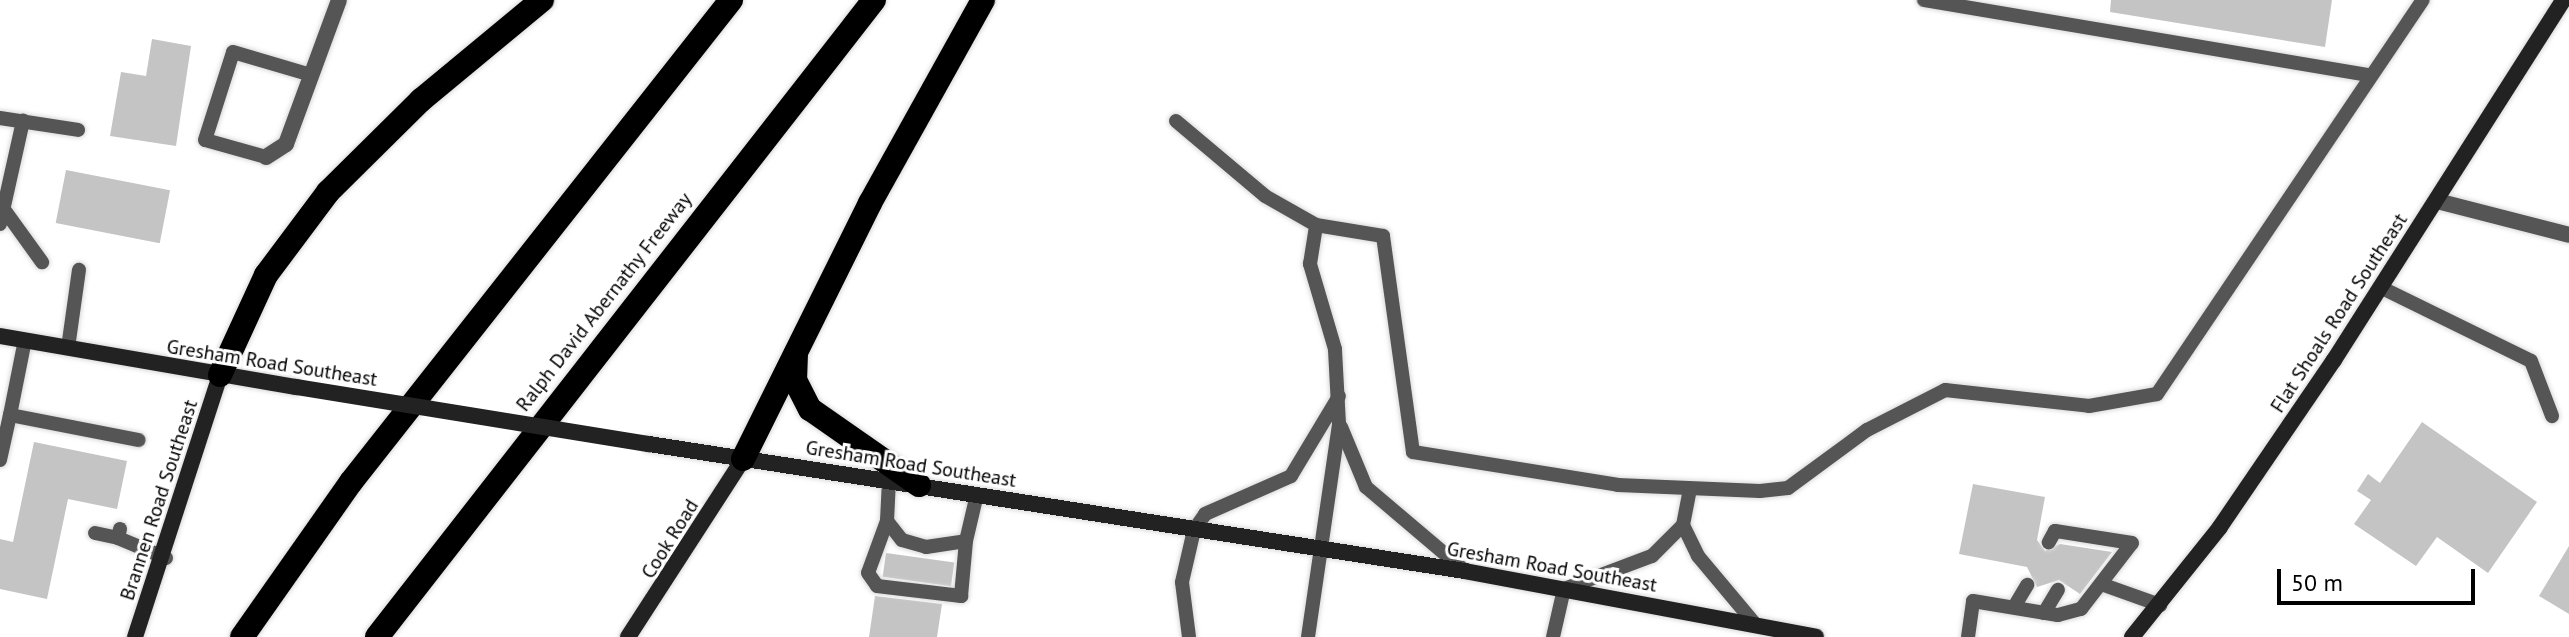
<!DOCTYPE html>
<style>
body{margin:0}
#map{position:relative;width:2569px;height:637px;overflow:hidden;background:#fff;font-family:"PT Sans",sans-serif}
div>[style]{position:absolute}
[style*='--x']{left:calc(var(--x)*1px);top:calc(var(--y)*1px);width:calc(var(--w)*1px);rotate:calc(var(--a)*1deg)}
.building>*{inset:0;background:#c4c4c4;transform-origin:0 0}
.roads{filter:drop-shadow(0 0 2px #dbdbdb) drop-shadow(0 0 2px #dbdbdb)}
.lane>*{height:14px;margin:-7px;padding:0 7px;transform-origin:7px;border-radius:7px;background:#555}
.street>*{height:16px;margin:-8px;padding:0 8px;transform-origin:8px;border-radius:8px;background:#555}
.secondary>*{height:16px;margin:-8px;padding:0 8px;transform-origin:8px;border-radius:8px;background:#222}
.highway>*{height:24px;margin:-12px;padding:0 12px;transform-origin:12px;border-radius:12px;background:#000}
.secondary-bridge>*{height:16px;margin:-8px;padding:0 8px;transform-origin:8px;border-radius:8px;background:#222}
span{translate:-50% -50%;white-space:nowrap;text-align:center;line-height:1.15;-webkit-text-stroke:6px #fff;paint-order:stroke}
.street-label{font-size:20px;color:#000}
.scale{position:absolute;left:2277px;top:569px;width:198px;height:36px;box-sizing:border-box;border:4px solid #000;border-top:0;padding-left:10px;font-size:24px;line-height:28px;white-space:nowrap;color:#000;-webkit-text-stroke:6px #fff;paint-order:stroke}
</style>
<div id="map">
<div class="building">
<div style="clip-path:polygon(2111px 0,2332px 0,2325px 47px,2110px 12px)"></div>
<div style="clip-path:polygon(152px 39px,191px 46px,176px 146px,110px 136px,121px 72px,146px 76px)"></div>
<div style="left:66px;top:170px;width:106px;height:54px;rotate:11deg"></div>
<div style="clip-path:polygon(2422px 422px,2537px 502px,2488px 573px,2437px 537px,2416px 566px,2354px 524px,2371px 500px,2357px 491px,2368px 474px,2380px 483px)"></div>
<div style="clip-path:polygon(34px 442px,127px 461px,117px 509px,68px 499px,47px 599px,0 589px,0 539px,13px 542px)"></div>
<div style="clip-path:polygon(1973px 484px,2045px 497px,2037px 540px,2045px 551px,2060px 544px,2112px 552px,2080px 594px,2059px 580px,2037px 587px,2027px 567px,1959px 554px)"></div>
<div style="clip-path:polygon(2569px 546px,2569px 614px,2539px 596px)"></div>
<div style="left:886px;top:553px;width:69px;height:24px;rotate:8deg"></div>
<div style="clip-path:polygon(875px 596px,942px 604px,937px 637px,869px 637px)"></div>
</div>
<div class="roads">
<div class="lane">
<div style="--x:1924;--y:0;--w:453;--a:9.6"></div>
<div style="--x:0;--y:118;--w:79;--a:8.7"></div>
<div style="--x:1176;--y:121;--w:116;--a:40.1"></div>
<div style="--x:1265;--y:196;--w:59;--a:29.6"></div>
<div style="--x:1316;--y:225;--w:68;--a:9.3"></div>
<div style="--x:1383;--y:236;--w:218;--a:82.1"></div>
<div style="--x:1413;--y:452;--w:208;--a:9.1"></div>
<div style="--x:1618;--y:485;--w:142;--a:2.4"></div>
<div style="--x:1760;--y:491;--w:28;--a:-6"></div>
<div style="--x:1788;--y:488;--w:98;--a:-36.3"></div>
<div style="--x:1867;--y:430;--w:88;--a:-27.1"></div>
<div style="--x:1945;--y:390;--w:145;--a:6.3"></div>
<div style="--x:2089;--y:406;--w:69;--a:-10"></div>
<div style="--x:2157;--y:394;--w:475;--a:-56"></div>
<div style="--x:266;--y:157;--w:63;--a:-164.4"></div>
<div style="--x:205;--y:140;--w:92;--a:-72.3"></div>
<div style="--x:233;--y:52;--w:81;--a:16.4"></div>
<div style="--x:3;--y:208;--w:67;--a:54.2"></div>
<div style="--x:0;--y:224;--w:106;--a:-77.4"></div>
<div style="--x:2380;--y:287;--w:168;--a:26.1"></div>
<div style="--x:2531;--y:361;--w:59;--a:69.1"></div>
<div style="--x:68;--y:348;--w:79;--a:-82"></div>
<div style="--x:10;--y:415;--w:76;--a:-78.7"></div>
<div style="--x:1341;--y:427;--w:65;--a:67.4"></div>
<div style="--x:1366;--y:487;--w:130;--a:40.3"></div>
<div style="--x:0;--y:460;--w:46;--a:-77.5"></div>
<div style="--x:10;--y:415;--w:131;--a:11"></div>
<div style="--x:889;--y:480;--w:41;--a:92.8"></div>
<div style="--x:887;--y:521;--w:24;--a:52"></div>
<div style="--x:902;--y:540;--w:25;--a:16"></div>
<div style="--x:926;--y:547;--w:40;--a:-8.5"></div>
<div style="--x:966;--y:541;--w:48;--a:-76.8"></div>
<div style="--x:887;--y:521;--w:55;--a:110.1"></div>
<div style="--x:868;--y:573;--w:16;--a:55"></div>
<div style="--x:877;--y:586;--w:85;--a:6.8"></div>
<div style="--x:961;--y:596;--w:55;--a:-84.8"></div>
<div style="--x:1683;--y:525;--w:34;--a:64"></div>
<div style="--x:1698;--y:556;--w:90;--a:50"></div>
<div style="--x:120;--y:529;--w:9;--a:103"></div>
<div style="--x:118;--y:538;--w:52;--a:22.6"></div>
<div style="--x:95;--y:533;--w:24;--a:12"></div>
<div style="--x:2101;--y:584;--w:63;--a:19.6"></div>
<div style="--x:2014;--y:607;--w:26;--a:-59"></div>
<div style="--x:2044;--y:613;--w:27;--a:-59"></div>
<div style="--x:1189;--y:637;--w:55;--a:-97.3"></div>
<div style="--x:1182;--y:582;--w:53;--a:-77"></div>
<div style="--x:1194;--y:530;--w:19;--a:-55"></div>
<div style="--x:1205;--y:514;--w:94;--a:-23.8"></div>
<div style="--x:1291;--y:476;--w:93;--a:-59"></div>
<div style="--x:1308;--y:637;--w:215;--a:-81.7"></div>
<div style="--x:1339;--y:424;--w:75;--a:-93.1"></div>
<div style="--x:1335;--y:349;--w:89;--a:-106.4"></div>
<div style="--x:1310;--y:264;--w:39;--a:-81"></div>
<div style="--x:1553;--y:637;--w:49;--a:-77.1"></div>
<div style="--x:1564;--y:589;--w:94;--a:-20.6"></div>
<div style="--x:1652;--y:556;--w:44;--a:-45"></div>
<div style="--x:1683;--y:525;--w:36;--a:-79"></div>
<div style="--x:1968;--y:637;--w:36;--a:-82"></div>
<div style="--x:1973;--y:601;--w:86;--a:9.4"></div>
<div style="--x:2058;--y:615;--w:24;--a:-15"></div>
<div style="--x:2081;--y:609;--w:83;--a:-52.3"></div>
<div style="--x:2132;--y:543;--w:78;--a:-171.1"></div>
<div style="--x:2055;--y:531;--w:13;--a:119"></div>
</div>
<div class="street">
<div style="--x:266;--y:157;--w:24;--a:-33"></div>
<div style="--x:286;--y:144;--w:153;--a:-69.8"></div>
<div style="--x:2437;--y:201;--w:136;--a:14.4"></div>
</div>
<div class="secondary">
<div style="--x:0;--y:336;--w:300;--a:9.8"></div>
<div style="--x:649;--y:444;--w:826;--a:8.85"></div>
<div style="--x:1465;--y:571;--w:357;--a:10.6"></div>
<div style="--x:135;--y:637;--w:275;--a:-72"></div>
<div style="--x:628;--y:637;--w:212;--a:-57.1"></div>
<div style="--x:2132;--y:637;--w:141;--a:-51.3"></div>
<div style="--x:2220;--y:527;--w:202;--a:-55.7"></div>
<div style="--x:2334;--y:360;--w:427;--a:-57.5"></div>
</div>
<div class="highway">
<div style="--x:796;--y:353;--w:27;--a:92"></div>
<div style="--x:795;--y:380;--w:33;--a:63"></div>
<div style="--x:810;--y:409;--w:133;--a:34.9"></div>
<div style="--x:220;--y:375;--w:110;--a:-65.3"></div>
<div style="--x:266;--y:275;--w:104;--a:-53.2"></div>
<div style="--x:328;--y:192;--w:131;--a:-44.7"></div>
<div style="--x:421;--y:100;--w:157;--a:-39.6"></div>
<div style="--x:743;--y:459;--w:286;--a:-63.6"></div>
<div style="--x:870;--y:203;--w:232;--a:-60.9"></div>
<div style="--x:242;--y:637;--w:189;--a:-54.9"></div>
<div style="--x:351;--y:482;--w:614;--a:-51.75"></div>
<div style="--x:377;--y:637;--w:808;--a:-52.04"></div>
</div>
</div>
<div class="secondary-bridge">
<div style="--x:296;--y:387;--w:358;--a:9.2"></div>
</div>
<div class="street-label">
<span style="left:604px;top:302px;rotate:-52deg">Ralph David Abernathy Freeway</span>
<span style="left:2339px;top:313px;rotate:-57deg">Flat Shoals Road Southeast</span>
<span style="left:272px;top:363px;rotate:9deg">Gresham Road Southeast</span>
<span style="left:911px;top:464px;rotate:9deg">Gresham Road Southeast</span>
<span style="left:159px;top:500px;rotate:-72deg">Brannen Road Southeast</span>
<span style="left:670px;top:539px;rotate:-58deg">Cook Road</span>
<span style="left:1552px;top:567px;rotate:10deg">Gresham Road Southeast</span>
</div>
<div class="scale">50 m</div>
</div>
